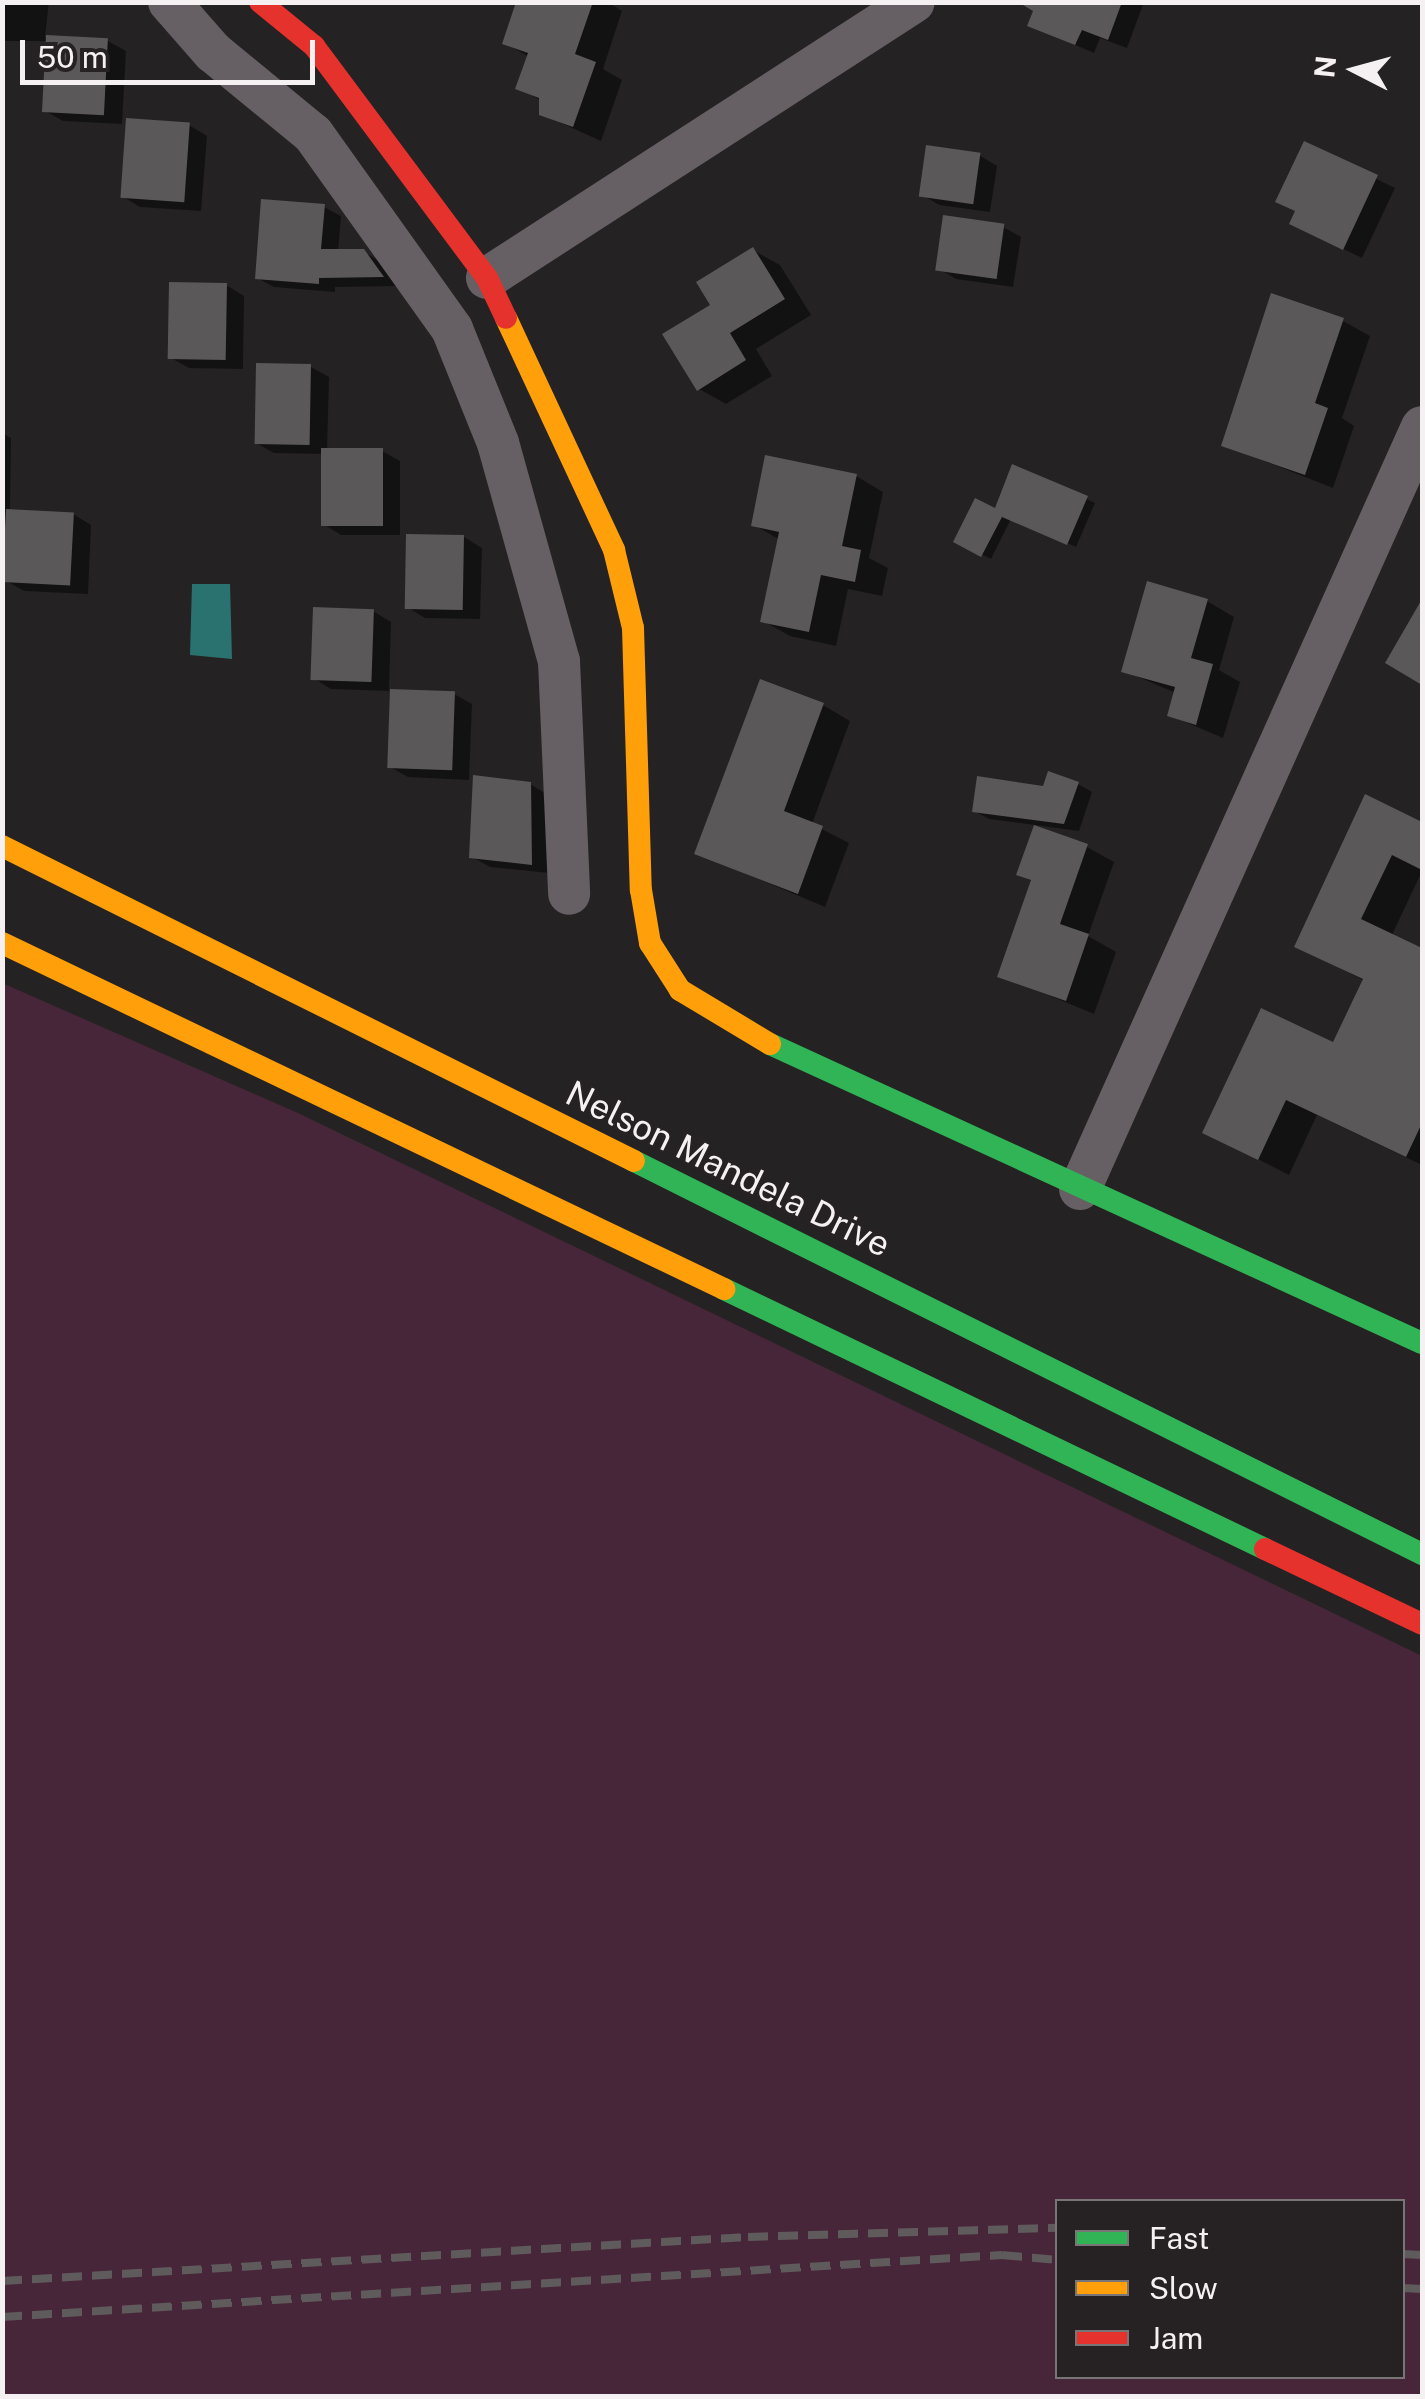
<!DOCTYPE html>
<style>
body{margin:0}
#map{position:relative;width:1425px;height:2399px;overflow:hidden;background:#252223;font-family:"Public Sans",sans-serif}
div>[style]{position:absolute}
[style*='--x']{left:calc(var(--x)*1px);top:calc(var(--y)*1px);width:calc(var(--w)*1px);rotate:calc(var(--a)*1deg)}
.green>*{inset:0;background:#482639}
.water>*{inset:0;background:#2a726f}
.shadow>*{inset:0;background:#0007}
.building>*{inset:0;background:#5b5859;transform-origin:0 0}
.street>*{height:42px;margin:-21px;padding:0 21px;transform-origin:21px;border-radius:21px;background:#665f63}
.fast>*{height:22px;margin:-11px;padding:0 11px;transform-origin:11px;border-radius:11px;background:#30b455}
.slow>*{height:22px;margin:-11px;padding:0 11px;transform-origin:11px;border-radius:11px;background:#ff9f0a}
.jam>*{height:22px;margin:-11px;padding:0 11px;transform-origin:11px;border-radius:11px;background:#e5322d}
.rail>*{height:8px;margin-top:-4px;transform-origin:0;background:repeating-linear-gradient(90deg,#5f5a5c 0 20px,transparent 0 30px)}
span{translate:-50% -50%;white-space:nowrap;text-align:center;line-height:1.15;-webkit-text-stroke:8px #262123;paint-order:stroke}
.street-label{font-size:35px;color:#f5f1f3}
.frame{position:absolute;inset:0;border:5px solid #f5f1f3;pointer-events:none}
.legend{position:absolute;left:1055px;top:2199px;width:350px;height:180px;box-sizing:border-box;background:#262123;border:2px solid #797476;margin:0;padding:12px 18px;list-style:none;font-size:30px;color:#f5f1f3}
.legend li{display:flex;align-items:center;gap:20px;height:50px}
.legend b{width:50px;border:2px solid #797476}
.north{position:absolute;left:1305px;top:20px;width:100px;height:100px;-webkit-text-stroke:8px #262123;paint-order:stroke;rotate:276deg;font-size:28px;font-weight:700;line-height:40px;text-align:center;color:#f5f1f3}
.north::after{content:'';display:block;margin:auto;width:35px;height:45px;background:#f5f1f3;clip-path:polygon(50% 0,100% 100%,50% 72%,0 100%)}
.scale{position:absolute;left:20px;top:40px;width:295px;height:45px;box-sizing:border-box;border:5px solid #f5f1f3;border-top:0;padding-left:12px;font-size:30px;line-height:35px;white-space:nowrap;color:#f5f1f3;-webkit-text-stroke:8px #262123;paint-order:stroke}
</style>
<div id="map">
<div class="green">
<div style="clip-path:polygon(evenodd,2px 983px,300px 1114px,1422px 1656px,1422px 2396px,3px 2396px,2px 983px,1058px 2202px,1402px 2202px,1402px 2376px,1058px 2376px,1058px 2202px)"></div>
</div>
<div class="water">
<div style="clip-path:polygon(192px 584px,230px 584px,232px 659px,190px 655px)"></div>
</div>
<div class="shadow">
<div style="clip-path:polygon(2px 2px,49px 2px,45px 37px,108px 41px,126px 51px,122px 124px,63px 121px,45px 111px,49px 41px,2px 41px)"></div>
<div style="clip-path:polygon(519px 2px,608px 2px,622px 11px,603px 69px,622px 80px,601px 141px,541px 114px,542px 101px,518px 88px,529px 57px,505px 43px)"></div>
<div style="clip-path:polygon(1039px 2px,1144px 2px,1127px 48px,1100px 38px,1094px 53px,1030px 25px)"></div>
<div style="clip-path:polygon(189px 125px,207px 136px,201px 211px,140px 207px,122px 196px)"></div>
<div style="clip-path:polygon(1305px 144px,1395px 188px,1362px 258px,1310px 233px,1297px 212px)"></div>
<div style="clip-path:polygon(979px 155px,997px 166px,990px 212px,939px 205px,921px 194px)"></div>
<div style="clip-path:polygon(324px 207px,341px 216px,338px 252px,364px 252px,381px 262px,398px 286px,335px 287px,335px 292px,274px 287px,257px 278px)"></div>
<div style="clip-path:polygon(1003px 227px,1021px 237px,1013px 287px,956px 279px,938px 268px)"></div>
<div style="clip-path:polygon(753px 250px,780px 265px,811px 315px,756px 349px,772px 376px,726px 404px,699px 389px,714px 306px)"></div>
<div style="clip-path:polygon(226px 285px,244px 296px,243px 369px,189px 368px,171px 358px)"></div>
<div style="clip-path:polygon(1343px 321px,1370px 336px,1342px 418px,1354px 426px,1333px 488px,1224px 445px)"></div>
<div style="clip-path:polygon(311px 367px,329px 377px,327px 451px,382px 451px,400px 461px,400px 535px,341px 535px,323px 524px,324px 454px,274px 453px,256px 443px)"></div>
<div style="clip-path:polygon(2px 433px,11px 438px,10px 512px,73px 514px,91px 525px,88px 594px,24px 591px,6px 581px)"></div>
<div style="clip-path:polygon(856px 476px,883px 492px,869px 558px,888px 568px,882px 596px,848px 589px,836px 646px,790px 636px,763px 621px,780px 540px,754px 525px)"></div>
<div style="clip-path:polygon(1087px 499px,1095px 503px,1076px 547px,1011px 519px,991px 559px,956px 541px,996px 511px)"></div>
<div style="clip-path:polygon(464px 537px,482px 548px,480px 619px,425px 618px,407px 607px)"></div>
<div style="clip-path:polygon(1207px 601px,1234px 617px,1219px 670px,1240px 682px,1223px 738px,1169px 715px,1176px 693px,1124px 671px)"></div>
<div style="clip-path:polygon(373px 611px,391px 622px,389px 691px,331px 689px,313px 678px)"></div>
<div style="clip-path:polygon(454px 694px,472px 704px,469px 780px,408px 777px,390px 767px)"></div>
<div style="clip-path:polygon(823px 705px,850px 721px,812px 824px,849px 843px,825px 907px,697px 853px)"></div>
<div style="clip-path:polygon(530px 784px,548px 795px,549px 873px,490px 867px,472px 857px)"></div>
<div style="clip-path:polygon(1078px 784px,1092px 792px,1079px 831px,989px 819px,974px 811px)"></div>
<div style="clip-path:polygon(1366px 797px,1422px 825px,1422px 871px,1392px 935px,1422px 948px,1422px 1165px,1317px 1115px,1289px 1175px,1205px 1132px,1334px 1046px,1365px 981px,1297px 946px)"></div>
<div style="clip-path:polygon(1087px 847px,1114px 862px,1088px 936px,1116px 952px,1094px 1014px,1000px 975px,1033px 882px,1019px 874px)"></div>
</div>
<div class="building">
<div style="clip-path:polygon(516px 2px,593px 2px,575px 54px,596px 62px,573px 127px,539px 115px,539px 98px,515px 89px,528px 53px,502px 44px)"></div>
<div style="clip-path:polygon(1018px 2px,1122px 2px,1108px 40px,1082px 30px,1075px 45px,1027px 26px,1033px 11px)"></div>
<div style="left:46px;top:35px;width:62px;height:77px;rotate:3deg"></div>
<div style="left:126px;top:118px;width:64px;height:80px;rotate:4deg"></div>
<div style="clip-path:polygon(1304px 141px,1378px 175px,1343px 250px,1289px 224px,1295px 211px,1275px 202px)"></div>
<div style="left:926px;top:145px;width:55px;height:52px;rotate:8deg"></div>
<div style="clip-path:polygon(261px 199px,325px 204px,321px 249px,364px 249px,384px 277px,319px 278px,319px 284px,255px 279px)"></div>
<div style="left:943px;top:215px;width:62px;height:56px;rotate:8deg"></div>
<div style="clip-path:polygon(753px 247px,785px 299px,730px 333px,746px 360px,697px 391px,662px 334px,710px 305px,696px 282px)"></div>
<div style="left:169px;top:282px;width:58px;height:77px;rotate:1deg"></div>
<div style="clip-path:polygon(1271px 293px,1344px 318px,1315px 403px,1328px 408px,1305px 475px,1221px 446px)"></div>
<div style="left:256px;top:363px;width:55px;height:81px;rotate:1deg"></div>
<div style="left:321px;top:448px;width:62px;height:78px"></div>
<div style="clip-path:polygon(765px 455px,857px 474px,842px 546px,861px 550px,855px 582px,821px 575px,809px 632px,760px 622px,779px 532px,751px 526px)"></div>
<div style="clip-path:polygon(1012px 464px,1088px 496px,1067px 545px,1002px 517px,981px 557px,953px 542px,975px 498px,995px 508px)"></div>
<div style="left:6px;top:509px;width:68px;height:73px;rotate:3deg"></div>
<div style="left:406px;top:534px;width:58px;height:75px;rotate:1deg"></div>
<div style="clip-path:polygon(1147px 581px,1208px 599px,1191px 658px,1213px 664px,1196px 725px,1167px 716px,1175px 687px,1121px 672px)"></div>
<div style="clip-path:polygon(1422px 599px,1422px 685px,1385px 663px)"></div>
<div style="left:313px;top:607px;width:61px;height:73px;rotate:2deg"></div>
<div style="clip-path:polygon(760px 679px,824px 703px,784px 811px,823px 826px,798px 894px,694px 854px)"></div>
<div style="left:390px;top:689px;width:65px;height:79px;rotate:2deg"></div>
<div style="clip-path:polygon(1048px 771px,1079px 782px,1064px 824px,972px 812px,977px 776px,1043px 786px)"></div>
<div style="clip-path:polygon(473px 775px,531px 782px,532px 865px,469px 858px)"></div>
<div style="clip-path:polygon(1365px 794px,1422px 822px,1422px 870px,1392px 855px,1361px 919px,1422px 948px,1422px 1123px,1406px 1157px,1286px 1100px,1258px 1160px,1202px 1133px,1261px 1008px,1333px 1042px,1363px 979px,1294px 947px)"></div>
<div style="clip-path:polygon(1034px 825px,1088px 844px,1060px 924px,1089px 934px,1066px 1001px,997px 977px,1031px 880px,1016px 875px)"></div>
</div>
<div class="street">
<div style="--x:169;--y:2;--w:67;--a:48.7"></div>
<div style="--x:213;--y:52;--w:129;--a:39.4"></div>
<div style="--x:313;--y:134;--w:239;--a:54.5"></div>
<div style="--x:452;--y:329;--w:123;--a:68"></div>
<div style="--x:498;--y:443;--w:226;--a:74.4"></div>
<div style="--x:559;--y:661;--w:233;--a:87.5"></div>
<div style="--x:487;--y:278;--w:508;--a:-32.88"></div>
<div style="--x:1080;--y:1189;--w:835;--a:-65.83"></div>
</div>
<div class="fast">
<div style="--x:770;--y:1044;--w:717;--a:24.64"></div>
<div style="--x:634;--y:1161;--w:881;--a:26.51"></div>
<div style="--x:724;--y:1289;--w:600;--a:25.67"></div>
</div>
<div class="slow">
<div style="--x:506;--y:318;--w:256;--a:65"></div>
<div style="--x:614;--y:550;--w:80;--a:76.3"></div>
<div style="--x:633;--y:628;--w:262;--a:88.3"></div>
<div style="--x:641;--y:890;--w:54;--a:80.4"></div>
<div style="--x:650;--y:943;--w:56;--a:57.4"></div>
<div style="--x:680;--y:990;--w:105;--a:31"></div>
<div style="--x:2;--y:846;--w:706;--a:26.49"></div>
<div style="--x:2;--y:943;--w:801;--a:25.6"></div>
</div>
<div class="jam">
<div style="--x:260;--y:2;--w:70;--a:39.2"></div>
<div style="--x:314;--y:46;--w:289;--a:53.3"></div>
<div style="--x:487;--y:278;--w:44;--a:64.6"></div>
<div style="--x:1265;--y:1549;--w:174;--a:25.5"></div>
</div>
<div class="rail">
<div style="--x:1402;--y:2254;--w:20;--a:3"></div>
<div style="--x:2;--y:2281;--w:747;--a:-3.38"></div>
<div style="--x:748;--y:2237;--w:310;--a:-1.7"></div>
<div style="--x:1402;--y:2288;--w:20;--a:3"></div>
<div style="--x:2;--y:2317;--w:1002;--a:-3.55"></div>
<div style="--x:1002;--y:2255;--w:56;--a:5.1"></div>
</div>
<div class="street-label">
<span style="left:728px;top:1169px;rotate:26deg">Nelson Mandela Drive</span>
</div>
<div class="frame"></div>
<ul class="legend">
<li><b style="height:12px;background:#30b455"></b>Fast</li>
<li><b style="height:12px;background:#ff9f0a"></b>Slow</li>
<li><b style="height:12px;background:#e5322d"></b>Jam</li>
</ul>
<div class="north">N</div>
<div class="scale">50 m</div>
</div>
